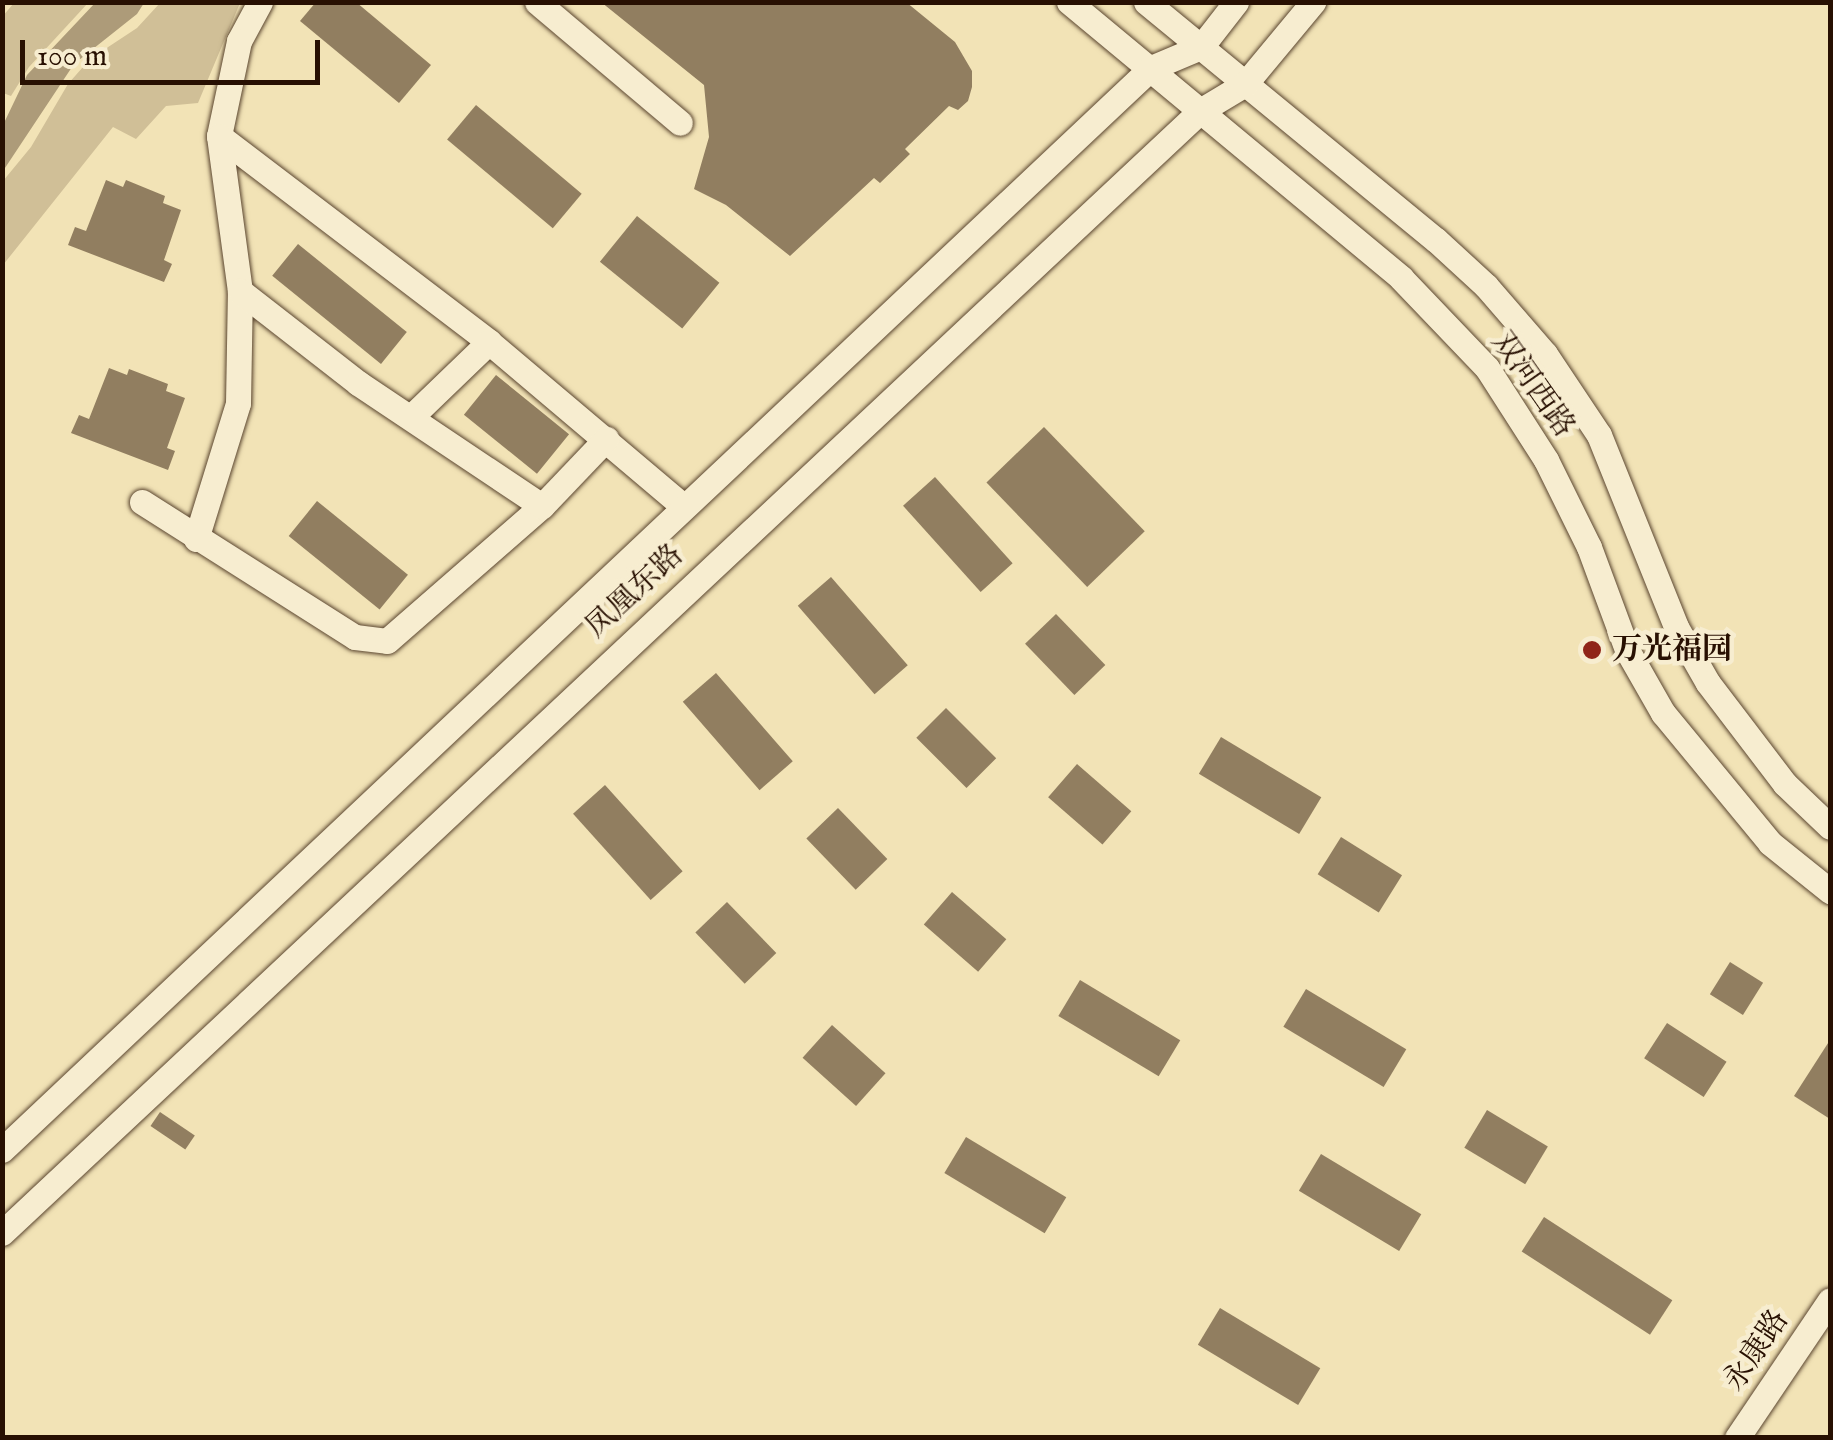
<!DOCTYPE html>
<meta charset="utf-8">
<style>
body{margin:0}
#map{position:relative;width:1833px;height:1440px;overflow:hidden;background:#f2e3b6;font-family:"IM FELL English","Noto Serif SC",serif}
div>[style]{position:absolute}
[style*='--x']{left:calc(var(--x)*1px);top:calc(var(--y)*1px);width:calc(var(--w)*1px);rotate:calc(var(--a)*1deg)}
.green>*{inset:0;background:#d0bf97}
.water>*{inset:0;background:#ad9b79}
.building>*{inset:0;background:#917e60;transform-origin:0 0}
.roads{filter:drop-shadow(0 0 2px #5a452f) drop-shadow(0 0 2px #5a452f)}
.minor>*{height:25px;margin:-12.5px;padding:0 12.5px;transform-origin:12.5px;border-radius:12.5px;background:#f7edd0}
.dots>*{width:28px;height:28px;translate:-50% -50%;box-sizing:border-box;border:5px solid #f7edd0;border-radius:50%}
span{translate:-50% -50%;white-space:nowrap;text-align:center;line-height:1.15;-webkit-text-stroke:9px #f7edd0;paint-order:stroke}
.street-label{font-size:30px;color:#281002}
.poi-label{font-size:30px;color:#281002;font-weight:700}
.left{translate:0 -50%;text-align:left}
.frame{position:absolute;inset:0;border:5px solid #281002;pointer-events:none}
.scale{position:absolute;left:20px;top:40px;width:300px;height:45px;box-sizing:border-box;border:5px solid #281002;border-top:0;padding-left:12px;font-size:30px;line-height:35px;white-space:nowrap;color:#281002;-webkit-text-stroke:8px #f7edd0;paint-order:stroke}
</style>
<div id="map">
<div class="green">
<div style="clip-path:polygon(14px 3px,88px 3px,29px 67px,11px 96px,3px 93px,2px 17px)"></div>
<div style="clip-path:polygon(160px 3px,240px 3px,198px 103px,166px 106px,136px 139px,113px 127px,3px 265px,3px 181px,31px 147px,68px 84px,90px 59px,137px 28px)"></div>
</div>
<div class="water">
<div style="clip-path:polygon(95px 3px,144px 3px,137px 14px,74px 64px,3px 171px,3px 125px,27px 75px)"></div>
</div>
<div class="building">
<div style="clip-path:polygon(316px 2px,356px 2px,431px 65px,399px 103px,300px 21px)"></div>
<div style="clip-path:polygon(601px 2px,906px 2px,955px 42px,972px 71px,972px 87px,968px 101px,958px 110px,949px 106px,905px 149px,910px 154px,880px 183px,874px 178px,790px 256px,726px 205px,694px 189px,709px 137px,704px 85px)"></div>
<div style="left:476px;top:105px;width:138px;height:45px;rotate:40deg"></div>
<div style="clip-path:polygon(106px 180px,123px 187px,126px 180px,165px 196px,163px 203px,181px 210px,164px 260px,172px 264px,164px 282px,68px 245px,75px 227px,86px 231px)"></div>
<div style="left:637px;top:216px;width:106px;height:59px;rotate:39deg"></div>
<div style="left:298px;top:244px;width:140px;height:41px;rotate:39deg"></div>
<div style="clip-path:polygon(109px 368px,127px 375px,129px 369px,168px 384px,166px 391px,185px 398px,167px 448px,175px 451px,168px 470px,71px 433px,79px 415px,89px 419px)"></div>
<div style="left:496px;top:375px;width:94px;height:51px;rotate:39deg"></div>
<div style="left:1044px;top:427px;width:145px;height:80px;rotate:46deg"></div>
<div style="left:935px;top:477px;width:116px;height:43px;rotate:48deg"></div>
<div style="left:317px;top:501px;width:117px;height:45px;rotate:39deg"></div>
<div style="left:831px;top:577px;width:117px;height:44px;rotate:49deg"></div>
<div style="left:1056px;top:614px;width:71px;height:43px;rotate:46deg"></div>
<div style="left:716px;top:673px;width:117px;height:44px;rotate:49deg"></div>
<div style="left:946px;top:708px;width:71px;height:42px;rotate:45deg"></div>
<div style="left:1221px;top:737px;width:117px;height:43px;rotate:31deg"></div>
<div style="left:1077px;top:764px;width:72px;height:44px;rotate:41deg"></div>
<div style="left:605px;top:785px;width:116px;height:43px;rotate:48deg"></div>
<div style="left:838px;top:808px;width:71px;height:44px;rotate:46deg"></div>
<div style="left:1341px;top:837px;width:72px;height:44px;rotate:32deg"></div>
<div style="left:952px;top:892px;width:72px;height:43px;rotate:41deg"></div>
<div style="left:727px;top:902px;width:71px;height:44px;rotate:46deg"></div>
<div style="left:1730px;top:962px;width:39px;height:38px;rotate:32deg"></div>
<div style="left:1080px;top:980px;width:117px;height:42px;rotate:31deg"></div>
<div style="left:1306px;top:989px;width:117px;height:44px;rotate:31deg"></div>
<div style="left:1667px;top:1023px;width:71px;height:42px;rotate:33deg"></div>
<div style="left:832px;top:1025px;width:72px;height:44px;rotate:42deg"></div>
<div style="clip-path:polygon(1830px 1040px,1830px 1119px,1794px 1096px)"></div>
<div style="left:1487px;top:1110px;width:71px;height:44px;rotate:31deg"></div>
<div style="left:160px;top:1112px;width:42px;height:17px;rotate:34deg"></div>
<div style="left:966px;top:1137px;width:117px;height:42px;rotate:31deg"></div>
<div style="left:1321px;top:1154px;width:117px;height:43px;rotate:31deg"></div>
<div style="left:1544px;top:1217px;width:153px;height:41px;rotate:33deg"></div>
<div style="left:1220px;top:1308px;width:117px;height:43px;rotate:31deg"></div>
</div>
<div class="roads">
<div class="minor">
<div style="--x:260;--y:2;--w:44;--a:118.3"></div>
<div style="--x:239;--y:41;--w:97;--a:101.9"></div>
<div style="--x:219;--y:136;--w:340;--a:37.3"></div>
<div style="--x:489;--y:342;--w:255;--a:40.2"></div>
<div style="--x:537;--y:2;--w:187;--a:40.2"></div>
<div style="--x:1069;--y:2;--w:432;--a:39.7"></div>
<div style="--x:1401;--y:278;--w:124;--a:46.3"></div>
<div style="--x:1487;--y:368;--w:109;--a:57.3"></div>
<div style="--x:1546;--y:460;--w:97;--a:63.7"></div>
<div style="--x:1589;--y:547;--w:110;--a:69.7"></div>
<div style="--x:1627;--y:650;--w:73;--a:60.3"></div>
<div style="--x:1663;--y:713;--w:168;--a:50.5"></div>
<div style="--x:1770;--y:843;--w:77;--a:38.7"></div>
<div style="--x:1146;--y:2;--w:375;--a:39.4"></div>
<div style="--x:1436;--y:240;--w:68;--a:42.6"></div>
<div style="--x:1486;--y:286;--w:90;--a:49.1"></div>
<div style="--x:1545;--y:354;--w:97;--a:56.3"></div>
<div style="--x:1599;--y:435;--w:207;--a:68.1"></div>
<div style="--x:1676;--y:627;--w:64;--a:60.3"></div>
<div style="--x:1708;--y:683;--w:127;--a:52.7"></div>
<div style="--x:1785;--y:784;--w:62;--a:43.7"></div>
<div style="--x:219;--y:136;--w:156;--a:82.3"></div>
<div style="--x:412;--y:416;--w:107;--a:-43.9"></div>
<div style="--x:142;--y:502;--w:252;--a:32.4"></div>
<div style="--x:355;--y:637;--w:32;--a:7"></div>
<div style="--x:387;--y:641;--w:206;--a:-41.1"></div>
<div style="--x:542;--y:506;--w:93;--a:-46.3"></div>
<div style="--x:196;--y:539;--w:142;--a:-72.8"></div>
<div style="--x:238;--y:403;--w:112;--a:-89"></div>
<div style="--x:240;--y:291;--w:150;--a:37.9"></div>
<div style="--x:358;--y:383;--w:221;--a:33.8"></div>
<div style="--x:2;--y:1150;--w:1578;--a:-43.28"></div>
<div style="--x:1151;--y:68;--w:54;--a:-22.8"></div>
<div style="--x:1201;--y:47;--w:57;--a:-52.1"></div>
<div style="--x:2;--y:1233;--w:1641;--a:-43.12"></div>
<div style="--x:1200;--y:111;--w:52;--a:-31"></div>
<div style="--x:1245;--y:84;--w:107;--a:-50.3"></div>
<div style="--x:1737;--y:1438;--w:166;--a:-56"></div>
</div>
</div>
<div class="dots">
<div style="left:1592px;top:650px;background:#8f2418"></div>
</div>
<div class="street-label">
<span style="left:1532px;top:385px;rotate:55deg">双河西路</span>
<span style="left:635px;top:592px;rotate:-43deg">凤凰东路</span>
<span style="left:1757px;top:1351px;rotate:-56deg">永康路</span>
</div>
<div class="poi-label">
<span class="left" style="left:1612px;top:650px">万光福园</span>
</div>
<div class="frame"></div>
<div class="scale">100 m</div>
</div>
